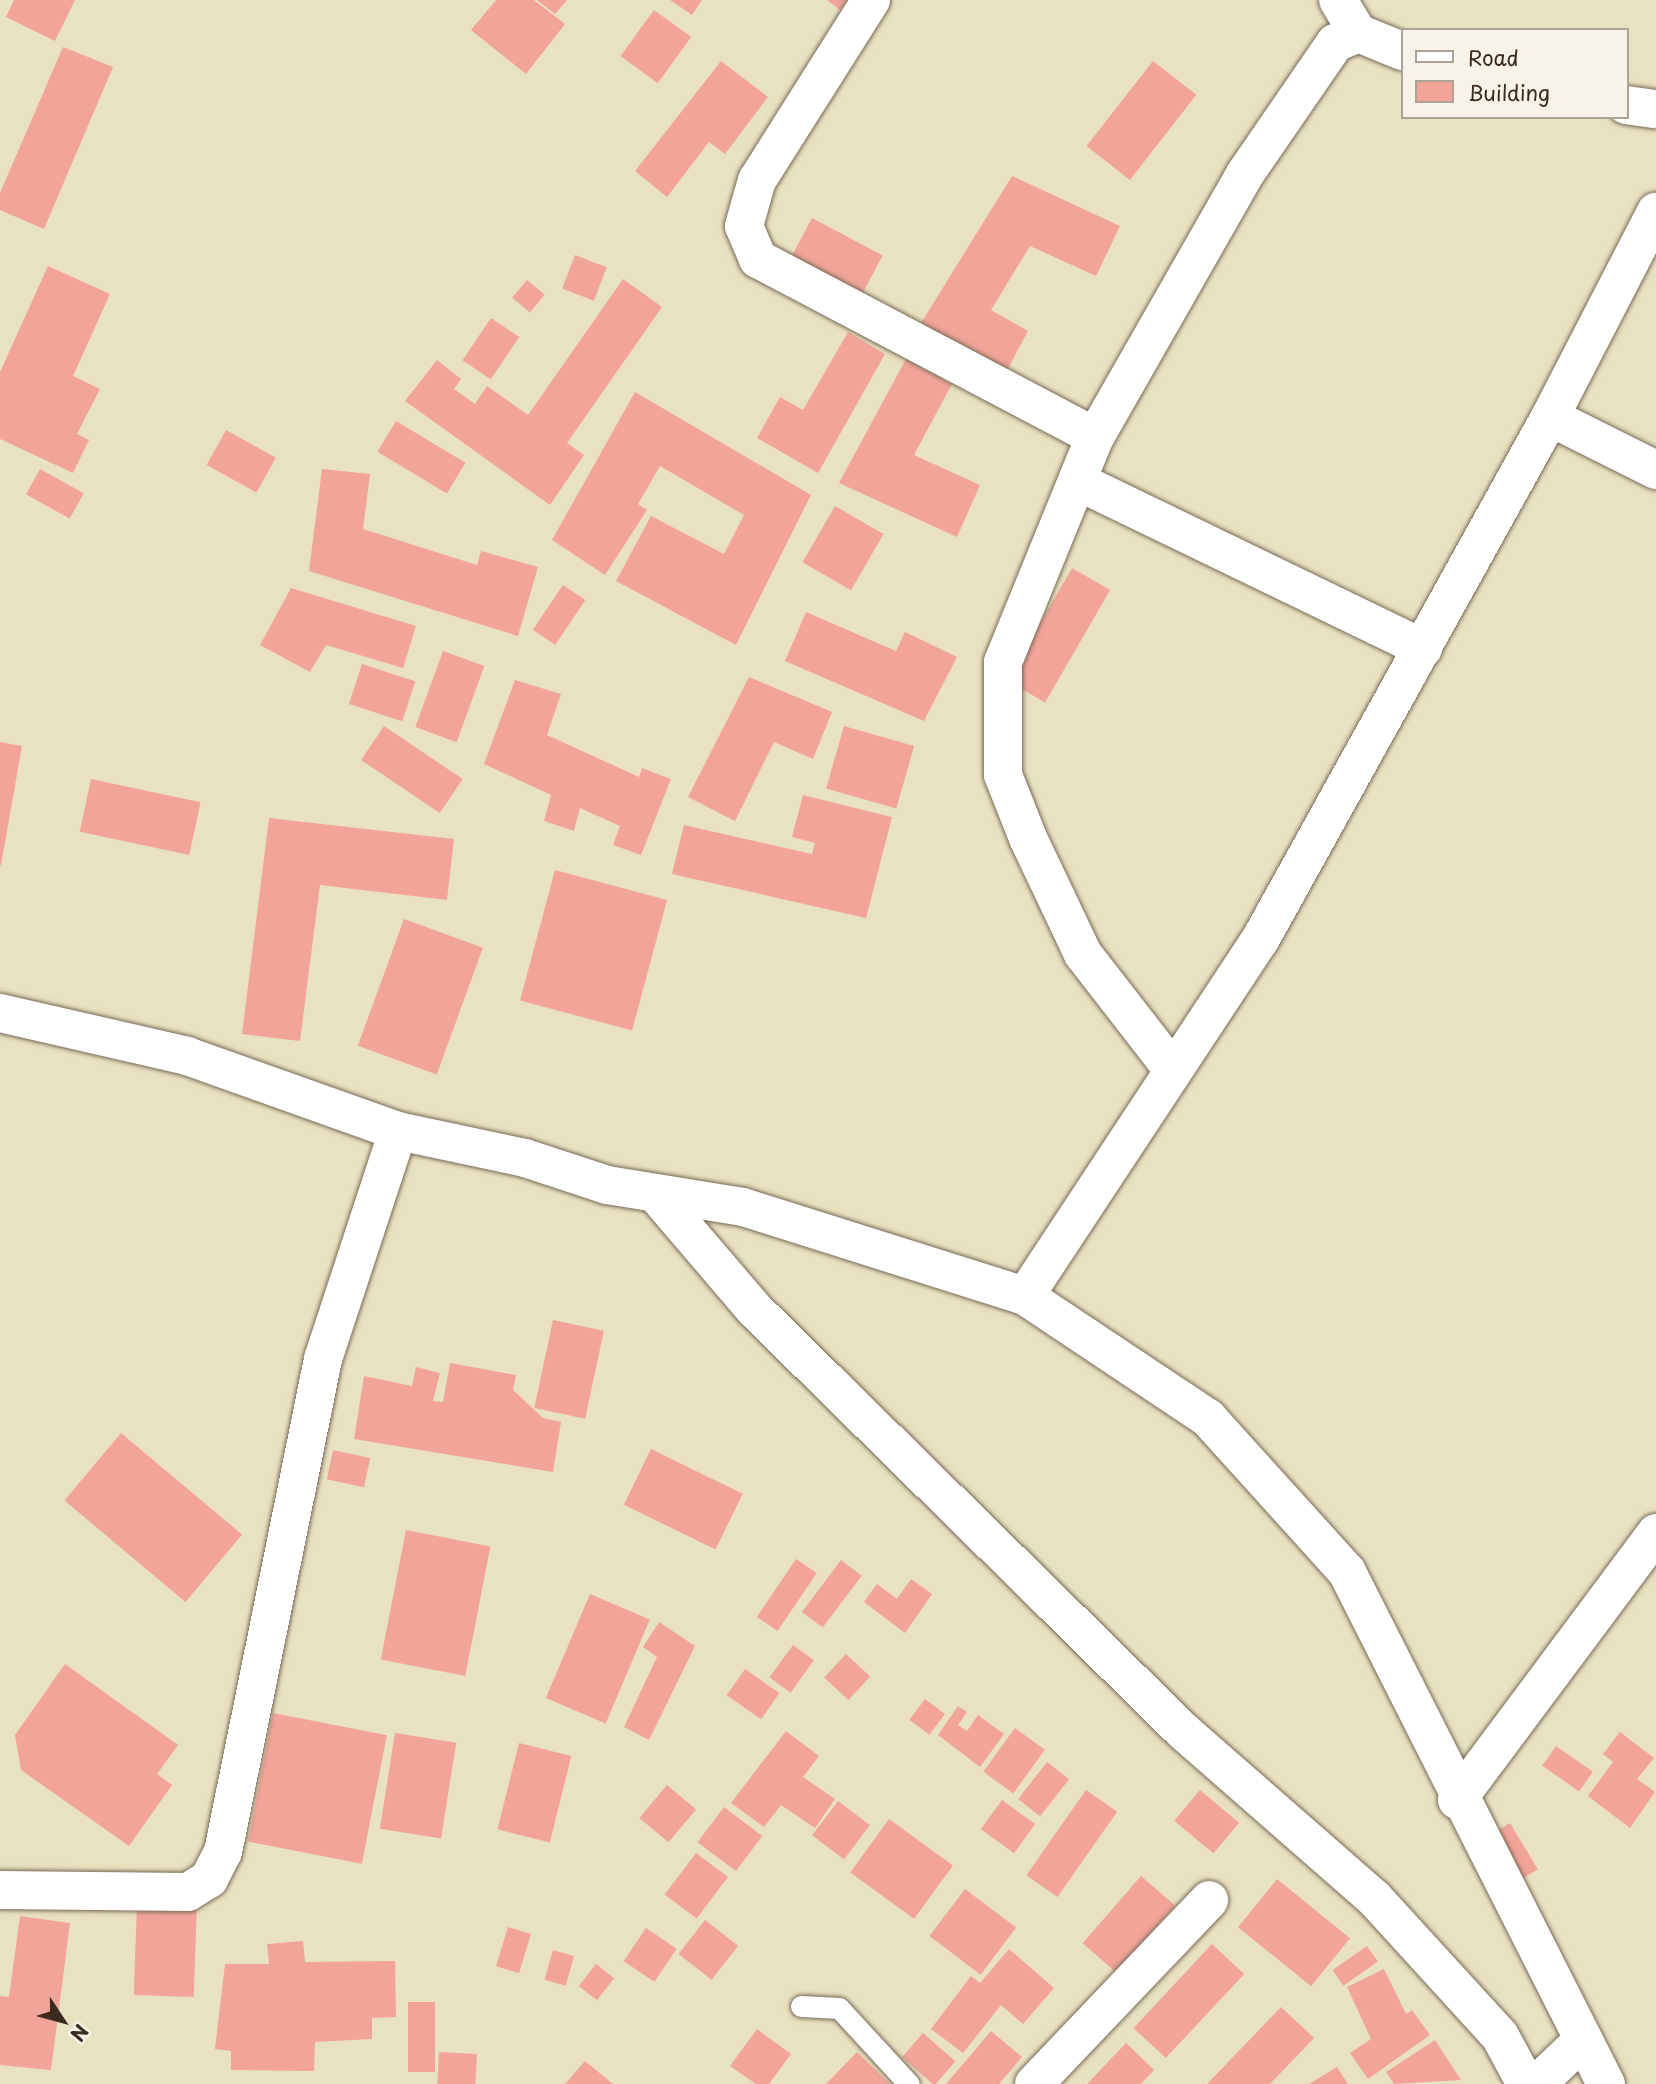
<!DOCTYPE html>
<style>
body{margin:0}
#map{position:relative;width:1656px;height:2084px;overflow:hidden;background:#e9e2c1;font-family:"Playpen Sans",sans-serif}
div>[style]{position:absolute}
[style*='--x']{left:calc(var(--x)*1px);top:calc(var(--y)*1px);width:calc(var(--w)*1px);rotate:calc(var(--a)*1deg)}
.building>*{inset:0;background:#f2a499;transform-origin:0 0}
.roads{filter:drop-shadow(0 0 2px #786a57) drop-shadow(0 0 2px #786a57)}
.lane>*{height:21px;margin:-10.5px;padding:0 10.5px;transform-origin:10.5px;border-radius:10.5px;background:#fff}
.street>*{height:38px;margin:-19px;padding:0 19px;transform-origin:19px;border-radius:19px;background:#fff}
span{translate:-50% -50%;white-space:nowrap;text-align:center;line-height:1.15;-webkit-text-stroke:7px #f7f3e8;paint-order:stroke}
.legend{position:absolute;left:1401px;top:28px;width:228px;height:91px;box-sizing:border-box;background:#f7f3e8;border:2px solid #aca397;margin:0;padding:9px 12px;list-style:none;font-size:21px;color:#3b2a1e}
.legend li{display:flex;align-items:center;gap:14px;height:35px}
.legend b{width:35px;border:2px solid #aca397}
.north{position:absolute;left:28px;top:1986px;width:70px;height:70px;-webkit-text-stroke:5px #f7f3e8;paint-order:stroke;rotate:126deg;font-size:19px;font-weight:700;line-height:28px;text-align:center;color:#3b2a1e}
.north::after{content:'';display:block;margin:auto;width:24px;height:32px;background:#3b2a1e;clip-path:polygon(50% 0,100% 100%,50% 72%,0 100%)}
</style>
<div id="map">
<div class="building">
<div style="clip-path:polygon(14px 0,75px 0,55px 41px,6px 17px)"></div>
<div style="clip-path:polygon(496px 0,534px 0,565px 24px,526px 74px,471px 30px)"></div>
<div style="clip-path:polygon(537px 0,567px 0,555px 14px)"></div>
<div style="clip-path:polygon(670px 0,702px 0,692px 15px)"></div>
<div style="clip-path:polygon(827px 0,847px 0,840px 10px)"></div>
<div style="left:654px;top:10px;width:46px;height:57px;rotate:36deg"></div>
<div style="clip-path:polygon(63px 47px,113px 67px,44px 229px,0 210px,0 193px)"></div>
<div style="clip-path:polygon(721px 61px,768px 97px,725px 154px,709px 142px,667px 197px,635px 171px)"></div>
<div style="left:1153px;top:61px;width:55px;height:108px;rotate:38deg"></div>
<div style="clip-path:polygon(1012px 176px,1120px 226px,1096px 276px,1030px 246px,991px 310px,1028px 331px,1003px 378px,918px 328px)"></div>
<div style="left:812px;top:218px;width:80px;height:54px;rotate:28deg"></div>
<div style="left:575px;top:255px;width:34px;height:36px;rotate:21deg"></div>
<div style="clip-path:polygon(48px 266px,110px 294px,73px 376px,100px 389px,77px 434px,89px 440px,73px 473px,0 439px,0 372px)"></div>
<div style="clip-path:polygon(623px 279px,662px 307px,567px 443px,584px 455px,550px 505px,405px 401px,437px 360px,461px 379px,454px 389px,475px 404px,487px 386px,528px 415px)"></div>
<div style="left:527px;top:280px;width:23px;height:23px;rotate:40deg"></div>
<div style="left:491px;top:318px;width:34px;height:51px;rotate:34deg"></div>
<div style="clip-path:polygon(848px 332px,885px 354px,818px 473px,757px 438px,780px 397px,803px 410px)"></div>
<div style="clip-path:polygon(906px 359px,952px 384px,914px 455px,980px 485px,957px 537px,839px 483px)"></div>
<div style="clip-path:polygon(635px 392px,811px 495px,736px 645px,616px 581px,651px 516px,724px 554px,744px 515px,660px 466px,638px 504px,647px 510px,605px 575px,552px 540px)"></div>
<div style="left:396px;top:421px;width:81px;height:36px;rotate:31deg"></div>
<div style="left:226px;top:430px;width:57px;height:40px;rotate:29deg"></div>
<div style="left:40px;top:469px;width:50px;height:29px;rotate:29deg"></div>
<div style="clip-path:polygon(322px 469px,370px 474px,363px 529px,477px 565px,481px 551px,538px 567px,518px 636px,309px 571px)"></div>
<div style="left:835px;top:506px;width:56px;height:65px;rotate:30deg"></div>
<div style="left:1072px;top:568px;width:44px;height:130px;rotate:30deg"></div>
<div style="left:563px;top:585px;width:27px;height:54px;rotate:34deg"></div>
<div style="clip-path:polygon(291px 588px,416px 626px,403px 668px,326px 645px,310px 672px,260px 645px)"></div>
<div style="clip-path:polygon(806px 612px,896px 651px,905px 632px,957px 657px,924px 721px,785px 661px)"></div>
<div style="left:443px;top:651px;width:44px;height:81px;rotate:20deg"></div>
<div style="left:362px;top:664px;width:56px;height:42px;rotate:18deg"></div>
<div style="clip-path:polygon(749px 677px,832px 712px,813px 759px,774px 742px,735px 821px,688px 797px)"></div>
<div style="clip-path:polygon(515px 680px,561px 694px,547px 735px,639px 777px,642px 768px,671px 779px,641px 855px,613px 845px,620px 826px,580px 808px,574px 831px,544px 821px,551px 795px,484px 764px)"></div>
<div style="left:384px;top:726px;width:95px;height:41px;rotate:34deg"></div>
<div style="left:844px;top:726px;width:73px;height:65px;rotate:16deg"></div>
<div style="clip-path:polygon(0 742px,22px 746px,1px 865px,0 865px)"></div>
<div style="left:91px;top:779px;width:112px;height:54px;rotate:12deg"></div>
<div style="clip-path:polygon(803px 795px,892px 817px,866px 918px,672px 874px,684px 825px,812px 854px,815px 843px,792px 837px)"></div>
<div style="clip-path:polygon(269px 818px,454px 839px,447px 900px,320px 885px,300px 1041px,242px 1034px)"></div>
<div style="left:555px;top:870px;width:116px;height:135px;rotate:15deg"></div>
<div style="left:404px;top:919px;width:84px;height:135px;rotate:20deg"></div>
<div style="left:553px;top:1320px;width:52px;height:90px;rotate:12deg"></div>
<div style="clip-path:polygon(450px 1363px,516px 1375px,513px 1390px,543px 1418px,561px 1422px,553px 1472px,354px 1439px,364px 1376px,412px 1386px,416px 1367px,440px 1373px,433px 1401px,443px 1402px)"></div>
<div style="left:121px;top:1433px;width:158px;height:88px;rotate:40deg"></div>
<div style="left:651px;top:1449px;width:102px;height:62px;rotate:26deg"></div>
<div style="left:333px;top:1450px;width:38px;height:30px;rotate:12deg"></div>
<div style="left:406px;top:1530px;width:86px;height:132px;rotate:11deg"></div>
<div style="left:796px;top:1559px;width:25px;height:70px;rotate:34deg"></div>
<div style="left:841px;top:1560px;width:26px;height:65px;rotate:37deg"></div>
<div style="clip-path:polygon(911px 1579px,932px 1594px,905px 1633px,864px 1602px,877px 1584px,897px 1599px)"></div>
<div style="left:590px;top:1594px;width:65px;height:113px;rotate:23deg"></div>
<div style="clip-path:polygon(659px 1622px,695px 1646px,649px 1740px,624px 1727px,657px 1657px,643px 1647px)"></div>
<div style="left:793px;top:1645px;width:26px;height:40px;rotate:36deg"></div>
<div style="left:846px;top:1654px;width:33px;height:32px;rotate:43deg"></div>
<div style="clip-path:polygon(65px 1664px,178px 1745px,157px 1774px,172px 1785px,129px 1846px,21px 1770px,15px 1735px)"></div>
<div style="left:745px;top:1669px;width:42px;height:32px;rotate:35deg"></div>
<div style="left:925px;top:1699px;width:25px;height:26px;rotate:37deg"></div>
<div style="clip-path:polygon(958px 1706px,967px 1712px,958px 1725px,967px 1731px,978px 1715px,1004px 1734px,980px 1767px,938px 1735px)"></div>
<div style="left:273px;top:1713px;width:116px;height:131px;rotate:11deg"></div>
<div style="left:1015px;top:1728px;width:37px;height:54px;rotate:36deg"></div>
<div style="clip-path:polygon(786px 1731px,819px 1756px,803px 1777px,835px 1799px,815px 1828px,781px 1805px,764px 1827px,731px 1803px)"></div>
<div style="clip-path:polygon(1620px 1732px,1654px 1758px,1637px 1779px,1655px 1792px,1630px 1828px,1588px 1796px,1613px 1762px,1603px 1754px)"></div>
<div style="left:395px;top:1733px;width:62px;height:97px;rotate:9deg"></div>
<div style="left:519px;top:1743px;width:54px;height:89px;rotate:14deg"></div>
<div style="left:1556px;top:1746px;width:45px;height:24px;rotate:35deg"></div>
<div style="left:1047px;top:1762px;width:28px;height:47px;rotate:38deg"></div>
<div style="left:667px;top:1785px;width:38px;height:43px;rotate:40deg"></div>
<div style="left:1086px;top:1790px;width:38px;height:104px;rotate:35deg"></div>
<div style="left:1200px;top:1790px;width:51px;height:40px;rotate:40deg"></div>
<div style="left:1002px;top:1800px;width:41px;height:36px;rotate:36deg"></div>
<div style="left:838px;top:1801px;width:40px;height:43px;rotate:37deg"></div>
<div style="left:724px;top:1807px;width:48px;height:44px;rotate:37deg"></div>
<div style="left:889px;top:1819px;width:79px;height:66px;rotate:36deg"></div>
<div style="left:1510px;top:1823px;width:54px;height:34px;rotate:59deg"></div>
<div style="left:696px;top:1853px;width:40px;height:52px;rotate:37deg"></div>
<div style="left:1141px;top:1876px;width:45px;height:89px;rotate:41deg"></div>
<div style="left:1277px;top:1879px;width:94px;height:62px;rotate:39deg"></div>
<div style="left:965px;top:1889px;width:64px;height:59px;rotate:37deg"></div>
<div style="left:137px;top:1902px;width:60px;height:93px;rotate:2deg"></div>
<div style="clip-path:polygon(20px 1916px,70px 1923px,51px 2070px,0 2065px,0 1996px,9px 1997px)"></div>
<div style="left:705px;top:1920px;width:42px;height:43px;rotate:38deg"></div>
<div style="left:508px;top:1927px;width:24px;height:41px;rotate:17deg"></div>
<div style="left:646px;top:1928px;width:37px;height:40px;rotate:34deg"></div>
<div style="clip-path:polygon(303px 1941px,305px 1962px,395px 1961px,396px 2017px,372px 2018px,372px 2039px,315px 2042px,314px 2071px,231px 2070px,231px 2051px,215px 2049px,225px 1964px,269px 1964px,267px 1944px)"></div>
<div style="left:1212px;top:1944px;width:44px;height:115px;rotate:43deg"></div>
<div style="left:1367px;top:1946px;width:19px;height:42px;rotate:55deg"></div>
<div style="clip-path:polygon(1009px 1949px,1054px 1988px,1023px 2024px,1001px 2005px,963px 2053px,931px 2029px,971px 1976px,980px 1983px)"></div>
<div style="left:553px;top:1950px;width:22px;height:31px;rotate:16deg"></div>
<div style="left:596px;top:1964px;width:23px;height:28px;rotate:38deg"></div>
<div style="clip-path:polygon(1384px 1969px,1406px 2014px,1412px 2010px,1430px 2035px,1368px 2079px,1350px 2053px,1371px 2039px,1347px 1987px)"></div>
<div style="left:408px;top:2002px;width:27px;height:70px"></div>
<div style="clip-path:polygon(1281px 2007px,1314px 2038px,1270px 2084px,1207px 2084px)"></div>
<div style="clip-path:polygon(757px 2029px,791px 2054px,769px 2084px,756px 2084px,730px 2066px)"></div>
<div style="clip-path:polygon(991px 2031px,1022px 2057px,999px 2084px,946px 2084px)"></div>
<div style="left:923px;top:2033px;width:43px;height:32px;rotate:41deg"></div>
<div style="clip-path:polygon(1435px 2040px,1461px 2080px,1394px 2084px,1386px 2072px)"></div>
<div style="clip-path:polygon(1126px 2043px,1154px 2070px,1141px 2084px,1087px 2084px)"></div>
<div style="left:439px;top:2052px;width:38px;height:32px;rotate:3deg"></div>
<div style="clip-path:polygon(857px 2052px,890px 2084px,826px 2084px)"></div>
<div style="clip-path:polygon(585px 2061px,613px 2084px,565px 2084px)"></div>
<div style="clip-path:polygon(1337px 2067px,1348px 2084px,1309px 2084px)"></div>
</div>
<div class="roads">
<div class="lane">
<div style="--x:801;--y:2006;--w:38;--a:3"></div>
<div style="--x:839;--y:2008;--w:103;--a:47.4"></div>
</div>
<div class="street">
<div style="--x:871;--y:0;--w:213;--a:122.3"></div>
<div style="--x:757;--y:180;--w:48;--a:105.8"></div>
<div style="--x:744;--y:226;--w:36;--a:67"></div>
<div style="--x:758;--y:259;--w:381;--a:27.8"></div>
<div style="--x:1338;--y:0;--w:39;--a:59"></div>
<div style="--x:1626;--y:105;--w:30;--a:8"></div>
<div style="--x:1550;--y:417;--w:119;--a:26.6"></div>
<div style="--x:1081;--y:483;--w:380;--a:25.8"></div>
<div style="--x:0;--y:1013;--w:192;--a:12.9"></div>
<div style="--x:187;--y:1056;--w:224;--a:19.6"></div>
<div style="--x:398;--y:1131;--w:130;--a:12"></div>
<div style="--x:525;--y:1158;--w:86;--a:18.2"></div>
<div style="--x:607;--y:1185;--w:138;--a:9.2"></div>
<div style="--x:743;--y:1207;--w:296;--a:17.5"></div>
<div style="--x:1025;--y:1296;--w:220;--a:33.7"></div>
<div style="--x:1208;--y:1418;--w:207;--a:47.9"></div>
<div style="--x:1347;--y:1572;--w:574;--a:63.17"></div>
<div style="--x:1173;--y:1070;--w:147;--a:-127.8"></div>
<div style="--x:1083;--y:954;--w:128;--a:-115.4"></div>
<div style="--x:1028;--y:838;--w:68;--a:-111.6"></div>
<div style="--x:1003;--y:775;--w:113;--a:-90"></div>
<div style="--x:1003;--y:662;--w:243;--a:-67.8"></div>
<div style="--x:1095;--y:437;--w:303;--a:-60.3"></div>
<div style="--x:1245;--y:174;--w:159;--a:-55.5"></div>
<div style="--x:1335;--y:43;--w:25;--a:-23"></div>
<div style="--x:1358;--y:33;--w:48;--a:22.2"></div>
<div style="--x:655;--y:1193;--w:154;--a:49.5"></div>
<div style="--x:755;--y:1310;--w:600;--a:44.53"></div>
<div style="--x:1183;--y:1731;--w:254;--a:41.2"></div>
<div style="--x:1374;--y:1898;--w:187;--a:47.6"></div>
<div style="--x:1500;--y:2036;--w:55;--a:61.6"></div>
<div style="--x:1025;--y:1296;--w:427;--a:-56.6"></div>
<div style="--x:1260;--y:940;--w:598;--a:-60.99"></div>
<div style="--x:1550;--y:417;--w:231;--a:-62.7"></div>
<div style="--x:1457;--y:1800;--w:333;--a:-53.3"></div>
<div style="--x:0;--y:1890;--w:188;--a:0.6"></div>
<div style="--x:188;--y:1892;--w:25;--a:-32"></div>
<div style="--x:209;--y:1879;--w:30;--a:-63"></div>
<div style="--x:223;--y:1852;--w:503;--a:-78.53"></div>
<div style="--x:323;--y:1359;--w:240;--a:-71.8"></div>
<div style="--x:1034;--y:2084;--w:254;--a:-46.4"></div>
<div style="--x:1537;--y:2084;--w:61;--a:-43.7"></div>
</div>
</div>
<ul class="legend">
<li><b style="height:9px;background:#fff"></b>Road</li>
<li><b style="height:19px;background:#f2a499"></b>Building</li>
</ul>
<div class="north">N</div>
</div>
